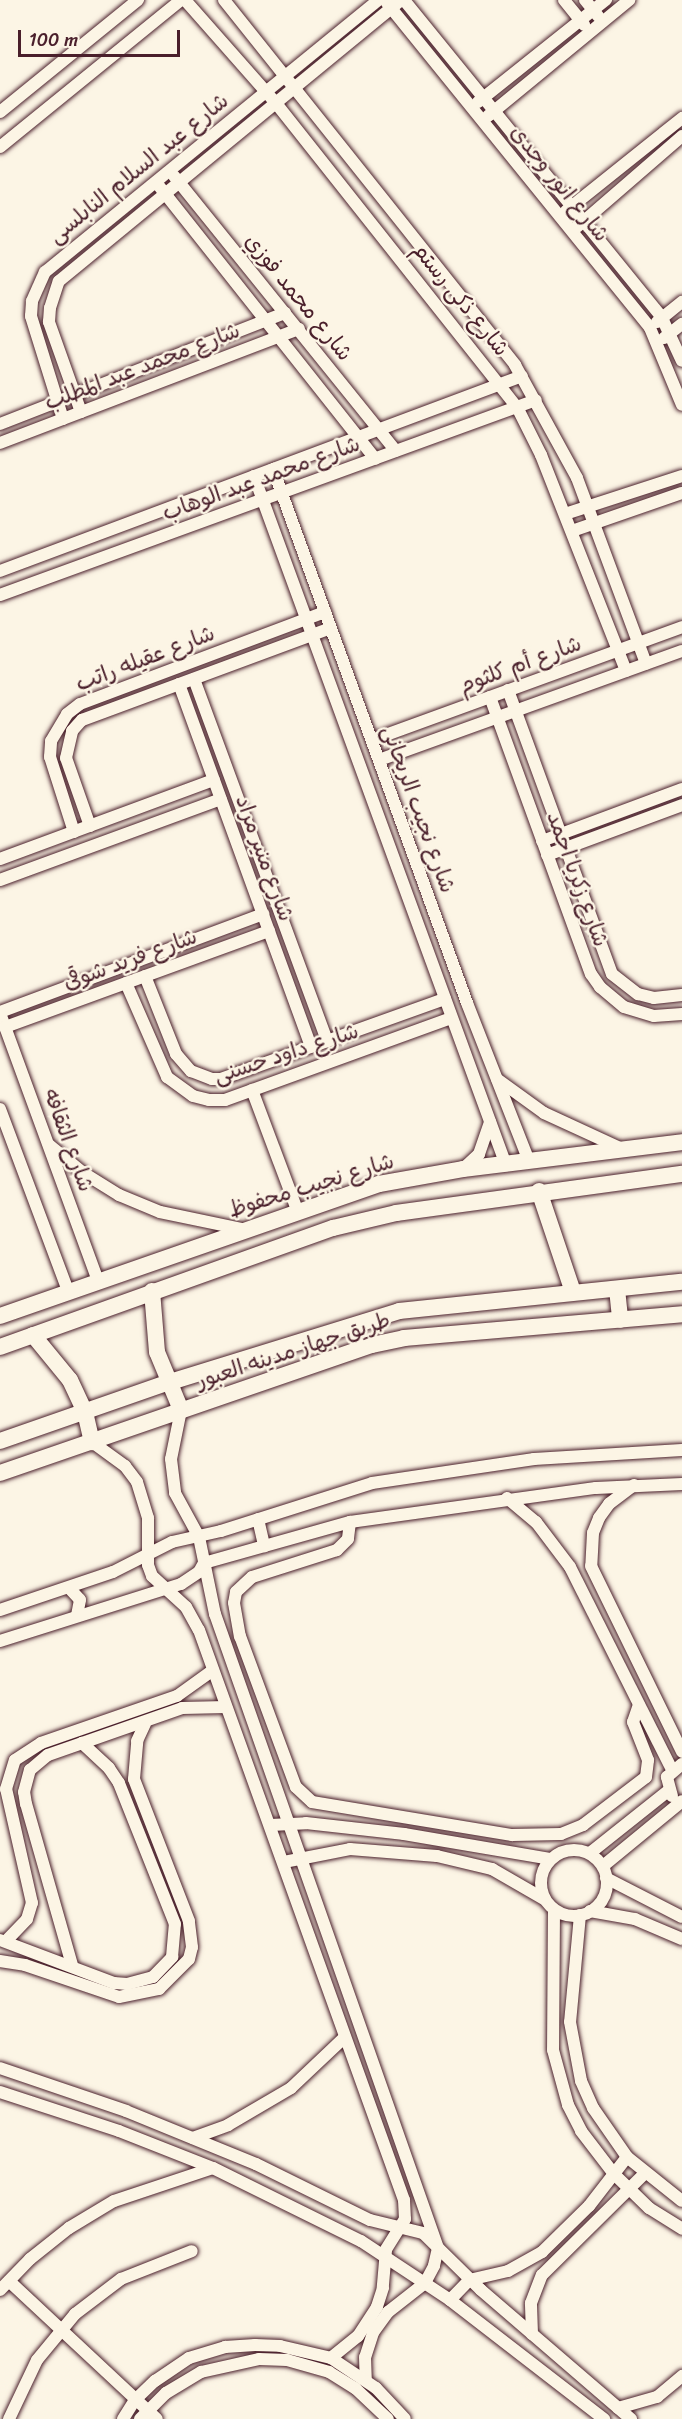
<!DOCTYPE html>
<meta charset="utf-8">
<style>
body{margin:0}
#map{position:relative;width:682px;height:2419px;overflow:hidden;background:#fcf5e5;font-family:Sriracha,"Playpen Sans Arabic",sans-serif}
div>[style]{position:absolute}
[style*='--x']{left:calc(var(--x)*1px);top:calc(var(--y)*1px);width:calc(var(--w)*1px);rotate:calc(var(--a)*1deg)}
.roads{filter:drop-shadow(0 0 2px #4a1f2b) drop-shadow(0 0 2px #4a1f2b)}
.street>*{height:12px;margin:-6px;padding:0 6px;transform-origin:6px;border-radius:6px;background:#fcf5e5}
.street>.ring{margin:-6px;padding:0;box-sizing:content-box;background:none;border:12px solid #fcf5e5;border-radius:50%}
.secondary>*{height:16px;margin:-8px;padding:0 8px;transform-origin:8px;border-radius:8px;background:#fcf5e5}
span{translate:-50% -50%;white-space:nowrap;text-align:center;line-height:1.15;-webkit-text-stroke:5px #fcf5e5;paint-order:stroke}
.street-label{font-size:22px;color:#4a1f2b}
.scale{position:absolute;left:18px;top:30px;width:162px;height:27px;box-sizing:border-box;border:3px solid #4a1f2b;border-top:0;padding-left:8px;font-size:18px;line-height:21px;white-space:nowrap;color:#4a1f2b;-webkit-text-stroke:4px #fcf5e5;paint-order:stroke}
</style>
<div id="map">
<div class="roads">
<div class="street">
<div style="--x:185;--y:0;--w:136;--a:48.6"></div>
<div style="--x:275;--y:102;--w:389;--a:51.6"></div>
<div style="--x:517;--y:407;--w:54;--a:63.4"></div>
<div style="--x:541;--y:455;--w:232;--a:68.5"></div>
<div style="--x:224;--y:0;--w:467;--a:51.4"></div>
<div style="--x:515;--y:365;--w:129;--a:61.2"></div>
<div style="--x:577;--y:478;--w:198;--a:69.6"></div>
<div style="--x:404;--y:0;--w:409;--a:50.9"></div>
<div style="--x:662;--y:318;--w:47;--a:65.1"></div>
<div style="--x:564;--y:0;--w:32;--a:51"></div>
<div style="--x:585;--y:0;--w:21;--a:51"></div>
<div style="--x:387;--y:3;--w:418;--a:51"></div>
<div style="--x:650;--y:328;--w:83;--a:67.4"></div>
<div style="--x:478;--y:102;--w:164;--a:-38.6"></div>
<div style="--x:0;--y:112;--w:178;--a:-39.1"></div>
<div style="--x:488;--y:116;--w:183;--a:-39.4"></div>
<div style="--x:0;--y:147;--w:233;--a:-39.1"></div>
<div style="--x:174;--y:176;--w:353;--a:51.1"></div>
<div style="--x:159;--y:186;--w:348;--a:51.6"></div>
<div style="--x:566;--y:211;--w:149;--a:-38.7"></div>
<div style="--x:577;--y:227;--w:139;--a:-40.9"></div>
<div style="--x:657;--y:322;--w:32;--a:-39"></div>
<div style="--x:664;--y:338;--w:23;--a:-38"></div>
<div style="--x:81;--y:412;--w:96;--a:-109.6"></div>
<div style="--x:49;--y:322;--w:14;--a:-86"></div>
<div style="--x:50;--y:308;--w:28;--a:-72"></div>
<div style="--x:59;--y:281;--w:443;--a:-39.4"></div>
<div style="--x:63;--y:419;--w:108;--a:-107.3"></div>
<div style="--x:31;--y:316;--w:15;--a:-86"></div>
<div style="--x:32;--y:301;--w:32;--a:-66"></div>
<div style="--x:45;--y:272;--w:430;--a:-39.2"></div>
<div style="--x:0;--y:424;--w:306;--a:-21.3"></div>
<div style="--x:0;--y:443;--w:320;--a:-20.9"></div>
<div style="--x:273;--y:469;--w:568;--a:70.03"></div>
<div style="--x:467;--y:1003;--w:170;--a:68.6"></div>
<div style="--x:254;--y:476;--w:734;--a:69.91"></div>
<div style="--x:565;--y:514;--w:123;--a:-18"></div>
<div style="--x:572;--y:531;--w:116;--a:-19.1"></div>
<div style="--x:0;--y:571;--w:557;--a:-20.48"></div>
<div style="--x:0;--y:595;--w:570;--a:-19.99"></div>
<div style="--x:194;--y:679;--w:386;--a:69.8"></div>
<div style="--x:179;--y:684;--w:386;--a:70"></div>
<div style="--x:508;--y:690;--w:302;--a:69.9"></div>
<div style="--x:612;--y:974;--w:33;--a:38"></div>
<div style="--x:638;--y:994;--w:16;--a:14"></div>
<div style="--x:654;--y:998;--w:28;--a:-6"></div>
<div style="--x:490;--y:697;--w:295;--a:70"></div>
<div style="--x:591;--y:974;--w:16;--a:55"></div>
<div style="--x:600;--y:987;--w:31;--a:40"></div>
<div style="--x:624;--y:1007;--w:31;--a:17"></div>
<div style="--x:654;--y:1016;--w:28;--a:-4"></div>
<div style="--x:372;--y:740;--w:330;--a:-20"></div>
<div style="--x:379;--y:760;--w:322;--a:-19.8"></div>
<div style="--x:90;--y:826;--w:72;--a:-109.4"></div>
<div style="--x:66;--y:758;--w:28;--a:-77"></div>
<div style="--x:72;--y:731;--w:15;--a:-48"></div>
<div style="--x:82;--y:720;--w:265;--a:-20.3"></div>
<div style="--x:74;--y:832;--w:79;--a:-107.7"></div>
<div style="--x:50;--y:757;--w:16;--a:-86"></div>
<div style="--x:51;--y:741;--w:31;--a:-59"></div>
<div style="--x:67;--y:714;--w:16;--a:-38"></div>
<div style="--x:80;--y:704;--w:262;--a:-20.6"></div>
<div style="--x:542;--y:841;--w:149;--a:-20.4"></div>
<div style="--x:547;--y:855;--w:144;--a:-20.3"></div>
<div style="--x:0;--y:859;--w:228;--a:-20.3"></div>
<div style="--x:0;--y:880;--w:235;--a:-20.1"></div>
<div style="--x:145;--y:976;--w:84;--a:68.3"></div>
<div style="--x:176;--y:1054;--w:23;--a:49"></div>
<div style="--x:191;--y:1071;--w:22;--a:21"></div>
<div style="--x:212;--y:1079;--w:9;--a:0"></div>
<div style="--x:221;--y:1079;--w:238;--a:-19.7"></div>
<div style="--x:126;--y:983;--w:103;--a:66.4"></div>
<div style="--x:167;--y:1077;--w:32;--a:36"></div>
<div style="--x:193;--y:1096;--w:16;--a:14"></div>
<div style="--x:209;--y:1100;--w:16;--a:0"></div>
<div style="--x:225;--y:1100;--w:241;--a:-19.9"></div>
<div style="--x:0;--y:1012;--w:281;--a:-20.4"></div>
<div style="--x:0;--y:1013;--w:285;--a:69.9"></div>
<div style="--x:5;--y:1027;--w:281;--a:-20"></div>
<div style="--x:497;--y:1079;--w:58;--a:35.9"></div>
<div style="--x:544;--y:1113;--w:84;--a:24.7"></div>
<div style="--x:252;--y:1090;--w:128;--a:69.4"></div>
<div style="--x:0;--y:1109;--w:194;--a:69.5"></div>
<div style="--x:49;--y:1145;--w:43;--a:39.3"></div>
<div style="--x:82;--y:1172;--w:44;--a:31.9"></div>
<div style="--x:119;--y:1195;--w:44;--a:22.5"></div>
<div style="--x:160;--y:1212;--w:84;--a:11.7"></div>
<div style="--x:463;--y:1169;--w:22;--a:-43"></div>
<div style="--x:479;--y:1154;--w:34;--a:-71"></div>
<div style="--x:181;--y:1410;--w:50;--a:101.5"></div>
<div style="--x:171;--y:1459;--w:34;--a:83"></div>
<div style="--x:175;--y:1493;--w:50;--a:61.4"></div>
<div style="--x:199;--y:1537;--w:79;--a:78.3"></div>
<div style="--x:215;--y:1614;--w:672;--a:70.62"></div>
<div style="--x:438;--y:2248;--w:18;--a:103"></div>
<div style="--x:434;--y:2266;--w:19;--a:118"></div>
<div style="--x:425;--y:2283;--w:47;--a:141.9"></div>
<div style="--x:388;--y:2312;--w:26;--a:126"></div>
<div style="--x:373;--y:2333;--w:25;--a:108"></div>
<div style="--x:365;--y:2357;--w:23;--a:88"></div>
<div style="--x:92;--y:1442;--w:41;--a:36"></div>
<div style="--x:125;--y:1466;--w:20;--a:53"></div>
<div style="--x:137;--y:1482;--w:38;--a:73"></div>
<div style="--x:148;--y:1518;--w:47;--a:90"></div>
<div style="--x:148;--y:1565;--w:12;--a:70"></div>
<div style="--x:152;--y:1576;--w:46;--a:42.4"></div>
<div style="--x:186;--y:1607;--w:26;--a:61"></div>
<div style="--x:199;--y:1630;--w:606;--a:70.22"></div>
<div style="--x:404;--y:2200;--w:19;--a:87"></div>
<div style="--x:405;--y:2219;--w:36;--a:122"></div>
<div style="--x:386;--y:2250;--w:38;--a:95"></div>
<div style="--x:383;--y:2288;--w:20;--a:108"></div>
<div style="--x:377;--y:2307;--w:35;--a:123"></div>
<div style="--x:358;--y:2336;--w:35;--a:141"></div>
<div style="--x:634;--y:1485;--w:31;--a:143"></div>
<div style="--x:609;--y:1504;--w:17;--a:126"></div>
<div style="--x:599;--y:1518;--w:16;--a:112"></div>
<div style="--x:593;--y:1533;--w:33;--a:93"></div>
<div style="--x:591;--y:1566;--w:207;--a:63.9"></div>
<div style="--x:507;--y:1498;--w:38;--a:40"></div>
<div style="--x:536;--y:1522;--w:56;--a:52.9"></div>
<div style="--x:570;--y:1567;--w:227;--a:63.3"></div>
<div style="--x:258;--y:1519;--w:28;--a:77"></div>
<div style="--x:350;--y:1522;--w:17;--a:97"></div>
<div style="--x:348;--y:1539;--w:16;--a:135"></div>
<div style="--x:337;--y:1550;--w:89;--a:162.4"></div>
<div style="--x:252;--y:1577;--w:22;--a:137"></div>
<div style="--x:236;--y:1592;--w:11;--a:100"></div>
<div style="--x:234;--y:1603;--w:34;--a:80"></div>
<div style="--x:240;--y:1636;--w:161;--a:69.7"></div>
<div style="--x:296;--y:1787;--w:22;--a:43"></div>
<div style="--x:312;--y:1802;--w:203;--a:9.4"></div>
<div style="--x:512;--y:1835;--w:49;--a:-1.2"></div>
<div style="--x:561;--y:1834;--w:24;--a:-22"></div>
<div style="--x:583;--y:1825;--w:79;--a:-37.3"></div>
<div style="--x:646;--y:1777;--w:17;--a:-83"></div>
<div style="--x:648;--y:1760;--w:41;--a:-111.5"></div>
<div style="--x:633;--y:1722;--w:18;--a:-71"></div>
<div style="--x:69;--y:1588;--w:16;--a:47"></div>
<div style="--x:80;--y:1600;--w:16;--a:101"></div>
<div style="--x:0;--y:1610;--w:119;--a:-18.6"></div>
<div style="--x:113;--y:1572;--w:66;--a:-27"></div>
<div style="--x:172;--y:1542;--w:50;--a:-12.7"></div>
<div style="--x:221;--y:1531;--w:158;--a:-17.6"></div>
<div style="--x:372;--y:1483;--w:164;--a:-8.4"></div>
<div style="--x:534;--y:1459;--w:148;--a:-3.5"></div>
<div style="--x:0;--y:1641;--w:190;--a:-17.5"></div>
<div style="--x:181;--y:1584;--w:22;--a:-34"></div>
<div style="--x:199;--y:1572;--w:10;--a:-61"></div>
<div style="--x:204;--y:1563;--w:152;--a:-15.7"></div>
<div style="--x:350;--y:1522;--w:248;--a:-7.9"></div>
<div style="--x:596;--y:1488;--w:86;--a:-2.7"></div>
<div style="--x:672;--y:1796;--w:20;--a:-105"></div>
<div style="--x:667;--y:1777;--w:20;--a:-41"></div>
<div style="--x:271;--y:1825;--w:35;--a:-3"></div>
<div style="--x:306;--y:1823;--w:99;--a:6.4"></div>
<div style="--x:404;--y:1834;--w:148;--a:9.7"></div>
<div class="ring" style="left:541px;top:1850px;width:54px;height:54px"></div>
<div style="--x:590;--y:1853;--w:100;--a:-38.5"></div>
<div style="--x:284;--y:1862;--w:67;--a:-11.1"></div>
<div style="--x:350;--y:1849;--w:87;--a:4.6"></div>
<div style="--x:437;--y:1856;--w:57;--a:13.3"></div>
<div style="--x:492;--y:1869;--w:60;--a:30"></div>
<div style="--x:603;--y:1866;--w:102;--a:-39.4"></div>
<div style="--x:606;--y:1878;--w:85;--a:27.2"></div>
<div style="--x:554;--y:1910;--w:140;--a:90.4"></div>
<div style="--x:553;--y:2050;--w:57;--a:74.7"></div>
<div style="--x:568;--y:2105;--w:29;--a:63"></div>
<div style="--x:581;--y:2131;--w:54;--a:52.5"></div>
<div style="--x:614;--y:2174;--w:49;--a:44.2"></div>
<div style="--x:649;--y:2208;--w:39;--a:32"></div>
<div style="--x:590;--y:1911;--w:46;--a:10.1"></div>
<div style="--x:635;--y:1919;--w:51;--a:23.1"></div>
<div style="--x:580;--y:1915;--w:107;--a:95.3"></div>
<div style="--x:570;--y:2022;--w:60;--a:79.4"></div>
<div style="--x:581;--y:2081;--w:30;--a:66"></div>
<div style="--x:593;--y:2108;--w:60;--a:55.2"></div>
<div style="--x:627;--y:2157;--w:70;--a:38.7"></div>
<div style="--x:0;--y:1940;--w:122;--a:20.7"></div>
<div style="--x:114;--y:1983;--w:13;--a:4"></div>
<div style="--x:127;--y:1984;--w:27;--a:-15"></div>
<div style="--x:153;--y:1977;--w:28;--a:-46"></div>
<div style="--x:172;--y:1957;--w:33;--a:-85"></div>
<div style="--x:175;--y:1924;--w:152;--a:-111.7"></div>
<div style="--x:119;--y:1783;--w:18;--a:-124"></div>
<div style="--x:109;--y:1768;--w:37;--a:-137"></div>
<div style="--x:6;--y:1941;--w:30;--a:-46"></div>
<div style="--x:27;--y:1919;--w:17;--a:-73"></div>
<div style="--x:32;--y:1903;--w:117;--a:-102.8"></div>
<div style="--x:6;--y:1789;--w:30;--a:-73"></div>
<div style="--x:15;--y:1760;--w:31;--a:-33"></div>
<div style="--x:41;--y:1743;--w:144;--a:-19.1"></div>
<div style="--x:177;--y:1696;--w:44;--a:-35.8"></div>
<div style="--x:0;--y:1961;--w:25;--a:9"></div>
<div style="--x:25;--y:1965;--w:99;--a:18.8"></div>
<div style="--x:119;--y:1997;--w:41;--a:-11.3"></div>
<div style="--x:159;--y:1989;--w:42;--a:-45"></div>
<div style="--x:189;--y:1959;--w:12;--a:-76"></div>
<div style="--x:192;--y:1947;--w:26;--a:-97"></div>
<div style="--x:189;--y:1921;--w:152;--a:-111.2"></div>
<div style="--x:134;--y:1779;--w:38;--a:-85"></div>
<div style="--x:137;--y:1741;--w:19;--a:-65"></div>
<div style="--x:72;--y:1965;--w:167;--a:-105.9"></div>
<div style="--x:26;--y:1804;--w:12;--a:-99"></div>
<div style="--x:24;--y:1792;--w:23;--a:-75"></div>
<div style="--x:30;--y:1770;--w:23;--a:-40"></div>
<div style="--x:48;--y:1755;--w:142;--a:-19.3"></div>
<div style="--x:182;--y:1708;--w:44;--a:-1.3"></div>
<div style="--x:0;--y:2068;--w:133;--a:18.8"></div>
<div style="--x:126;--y:2111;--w:140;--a:22.2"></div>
<div style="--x:256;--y:2164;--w:127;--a:26.2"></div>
<div style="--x:370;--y:2220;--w:55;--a:13.8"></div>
<div style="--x:423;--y:2233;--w:81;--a:44.5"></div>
<div style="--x:481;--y:2290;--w:198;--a:40.7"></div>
<div style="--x:0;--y:2092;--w:125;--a:18.1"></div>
<div style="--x:119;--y:2131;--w:101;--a:21.5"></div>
<div style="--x:213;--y:2168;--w:165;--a:26.3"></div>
<div style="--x:361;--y:2241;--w:107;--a:33.5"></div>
<div style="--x:450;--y:2300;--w:195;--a:37.7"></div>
<div style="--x:193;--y:2138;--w:37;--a:-20"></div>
<div style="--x:228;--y:2125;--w:73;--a:-30.4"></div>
<div style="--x:291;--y:2088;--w:74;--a:-43.4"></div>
<div style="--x:9;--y:2281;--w:202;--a:43"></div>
<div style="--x:0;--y:2290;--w:43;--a:-45.9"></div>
<div style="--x:30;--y:2259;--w:50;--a:-38.5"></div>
<div style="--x:69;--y:2228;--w:52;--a:-31"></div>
<div style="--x:114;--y:2201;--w:104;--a:-18.4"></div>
<div style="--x:450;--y:2300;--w:28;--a:-46"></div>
<div style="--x:469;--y:2280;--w:40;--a:-13"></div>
<div style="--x:508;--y:2271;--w:39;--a:-29"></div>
<div style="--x:542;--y:2252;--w:66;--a:-44.4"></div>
<div style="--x:589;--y:2206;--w:62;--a:-52.2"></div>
<div style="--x:532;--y:2334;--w:31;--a:-92"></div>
<div style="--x:531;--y:2303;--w:30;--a:-69"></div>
<div style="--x:542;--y:2275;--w:144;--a:-44.7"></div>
<div style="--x:618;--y:2408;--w:41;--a:-15.8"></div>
<div style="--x:657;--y:2397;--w:33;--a:-40"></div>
<div style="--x:9;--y:2419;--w:65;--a:-64.6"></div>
<div style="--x:37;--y:2360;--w:60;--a:-50.4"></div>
<div style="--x:75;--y:2314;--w:58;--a:-37.3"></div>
<div style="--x:121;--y:2279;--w:76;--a:-21.5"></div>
<div style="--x:123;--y:2419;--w:22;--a:-58"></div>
<div style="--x:135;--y:2400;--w:28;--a:-44"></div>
<div style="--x:155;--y:2381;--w:41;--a:-34.1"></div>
<div style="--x:189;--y:2358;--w:38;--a:-17"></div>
<div style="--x:225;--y:2347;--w:30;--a:-4"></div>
<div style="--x:255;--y:2345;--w:25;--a:2"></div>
<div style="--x:280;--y:2346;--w:52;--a:13.2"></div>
<div style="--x:331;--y:2358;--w:54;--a:33.7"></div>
<div style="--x:376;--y:2388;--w:42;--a:46.9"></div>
<div style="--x:140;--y:2419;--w:37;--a:-45"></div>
<div style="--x:166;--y:2393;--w:41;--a:-31"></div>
<div style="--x:201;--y:2372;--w:59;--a:-12.6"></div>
<div style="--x:259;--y:2359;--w:28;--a:2"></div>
<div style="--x:287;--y:2360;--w:44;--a:15.9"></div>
<div style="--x:329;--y:2372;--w:31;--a:32"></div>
<div style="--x:355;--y:2388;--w:45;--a:43.2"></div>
</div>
<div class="secondary">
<div style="--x:539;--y:1191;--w:107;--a:71.4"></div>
<div style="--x:617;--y:1289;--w:31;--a:84"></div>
<div style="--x:152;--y:1291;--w:61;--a:85.3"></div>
<div style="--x:157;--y:1352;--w:63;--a:67.5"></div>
<div style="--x:0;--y:1316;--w:401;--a:-19.2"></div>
<div style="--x:379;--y:1184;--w:85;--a:-10.1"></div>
<div style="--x:463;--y:1169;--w:221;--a:-7"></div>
<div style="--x:33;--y:1335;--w:58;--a:50.6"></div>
<div style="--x:70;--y:1380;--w:35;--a:65"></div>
<div style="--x:85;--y:1412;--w:31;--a:77"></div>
<div style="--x:0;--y:1347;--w:354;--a:-19.7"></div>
<div style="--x:333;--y:1228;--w:65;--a:-13.4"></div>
<div style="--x:396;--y:1213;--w:289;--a:-7.8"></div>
<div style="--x:0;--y:1441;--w:177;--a:-19.2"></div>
<div style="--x:167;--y:1383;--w:243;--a:-17.2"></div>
<div style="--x:399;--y:1311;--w:284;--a:-5.9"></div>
<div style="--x:0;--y:1473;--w:393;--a:-19"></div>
<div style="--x:372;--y:1345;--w:33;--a:-12"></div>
<div style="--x:404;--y:1338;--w:279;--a:-4.9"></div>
</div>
</div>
<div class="street-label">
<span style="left:138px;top:168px;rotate:-39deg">شارع عبد السلام النابلسى</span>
<span style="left:560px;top:183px;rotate:51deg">شارع انور وجدى</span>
<span style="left:299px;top:297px;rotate:51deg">شارع محمد فوزي</span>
<span style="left:461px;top:299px;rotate:51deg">شارع ذكى رستم</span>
<span style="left:142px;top:366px;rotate:-21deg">شارع محمد عبد المطلب</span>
<span style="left:261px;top:478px;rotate:-20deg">شارع محمد عبد الوهاب</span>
<span style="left:145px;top:658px;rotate:-21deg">شارع عقيله راتب</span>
<span style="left:520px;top:664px;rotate:-20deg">شارع أم كلثوم</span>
<span style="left:419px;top:809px;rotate:70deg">شارع نجيب الريحانى</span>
<span style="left:265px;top:858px;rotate:70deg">شارع منير مراد</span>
<span style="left:578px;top:879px;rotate:70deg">شارع زكريا احمد</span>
<span style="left:130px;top:959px;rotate:-20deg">شارع فريد شوقى</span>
<span style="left:286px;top:1053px;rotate:-18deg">شارع داود حسنى</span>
<span style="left:69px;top:1140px;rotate:70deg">شارع الثقافه</span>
<span style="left:311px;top:1185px;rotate:-17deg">شارع نجيب محفوظ</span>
<span style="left:293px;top:1350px;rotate:-18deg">طريق جهاز مدينه العبور</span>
</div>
<div class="scale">100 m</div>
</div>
